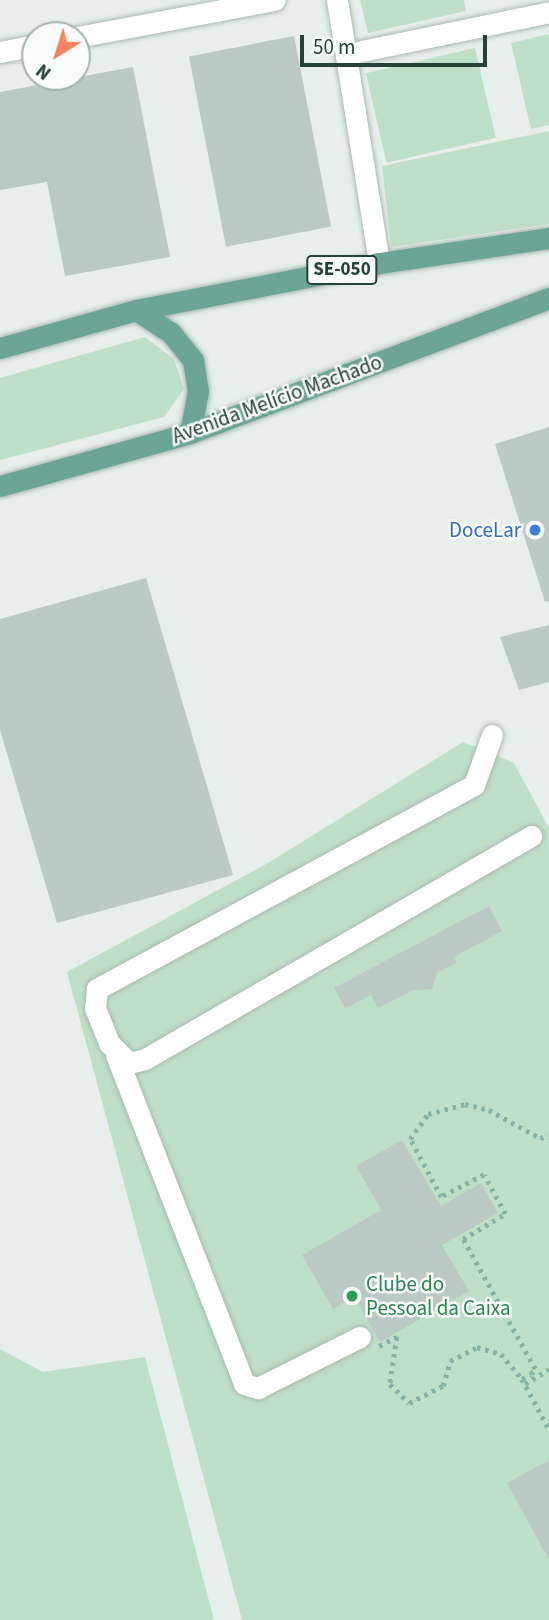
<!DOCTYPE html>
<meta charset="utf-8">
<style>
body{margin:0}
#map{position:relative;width:549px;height:1620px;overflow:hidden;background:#e6efeb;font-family:"Source Sans 3",sans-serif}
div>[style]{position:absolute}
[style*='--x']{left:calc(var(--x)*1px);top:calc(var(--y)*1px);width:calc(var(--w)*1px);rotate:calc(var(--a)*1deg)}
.green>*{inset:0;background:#bfe0c8;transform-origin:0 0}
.building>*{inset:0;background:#bbcac4;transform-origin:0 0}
.path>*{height:4.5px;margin-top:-2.25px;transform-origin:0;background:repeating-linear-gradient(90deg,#86b3a5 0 3.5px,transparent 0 8.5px)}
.roads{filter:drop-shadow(0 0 2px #a8b8b2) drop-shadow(0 0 2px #a8b8b2)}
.minor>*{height:21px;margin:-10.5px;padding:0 10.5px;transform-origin:10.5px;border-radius:10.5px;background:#fff}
.major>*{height:21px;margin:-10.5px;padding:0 10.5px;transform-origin:10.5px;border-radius:10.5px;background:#6aa596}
.dots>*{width:19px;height:19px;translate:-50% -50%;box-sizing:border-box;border:4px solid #f7fbf9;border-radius:50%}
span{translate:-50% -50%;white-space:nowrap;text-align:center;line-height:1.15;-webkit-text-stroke:5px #f7fbf9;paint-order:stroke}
.shield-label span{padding:2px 5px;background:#f7fbf9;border:2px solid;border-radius:5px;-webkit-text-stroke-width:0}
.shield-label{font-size:19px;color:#24423a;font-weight:700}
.street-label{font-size:21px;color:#24423a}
.shop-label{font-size:21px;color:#366cbe}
.right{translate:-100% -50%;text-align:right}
.leisure-label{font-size:21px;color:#27864d}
.left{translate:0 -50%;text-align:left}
.north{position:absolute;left:21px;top:21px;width:70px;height:70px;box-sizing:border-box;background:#f7fbf9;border:2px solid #a3b1ad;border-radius:50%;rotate:218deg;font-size:19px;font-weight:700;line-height:28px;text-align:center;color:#24423a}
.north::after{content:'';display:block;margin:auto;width:24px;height:32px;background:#f4845f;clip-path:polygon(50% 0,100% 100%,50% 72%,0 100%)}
.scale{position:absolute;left:300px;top:35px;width:187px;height:32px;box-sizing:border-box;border:4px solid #24423a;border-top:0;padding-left:9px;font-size:21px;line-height:24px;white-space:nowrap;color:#24423a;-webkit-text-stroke:5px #f7fbf9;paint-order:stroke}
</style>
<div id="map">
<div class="green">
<div style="clip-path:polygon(360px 0,464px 0,466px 11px,368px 33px)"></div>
<div style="clip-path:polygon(549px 34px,549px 125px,531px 129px,511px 43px)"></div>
<div style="left:475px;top:48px;width:92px;height:112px;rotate:77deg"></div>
<div style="clip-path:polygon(549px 131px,549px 224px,391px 247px,382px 166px)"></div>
<div style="clip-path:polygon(145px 337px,174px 359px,184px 389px,164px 417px,0 460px,0 378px)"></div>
<div style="clip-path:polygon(463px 742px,514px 763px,549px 828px,549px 1620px,242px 1620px,67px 972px,268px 863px)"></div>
<div style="clip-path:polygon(0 1349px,43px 1372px,145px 1357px,214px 1620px,0 1620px)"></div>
</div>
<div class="building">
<div style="left:294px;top:36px;width:194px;height:107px;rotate:79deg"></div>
<div style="clip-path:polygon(133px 67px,170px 257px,65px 276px,47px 182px,0 190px,0 92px)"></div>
<div style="clip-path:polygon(549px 427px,549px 601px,545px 602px,495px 444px)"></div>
<div style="clip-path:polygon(146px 578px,233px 875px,57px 923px,0 730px,0 619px)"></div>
<div style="clip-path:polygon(549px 625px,549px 682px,519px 690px,500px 637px)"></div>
<div style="clip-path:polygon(489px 906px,502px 931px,454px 957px,457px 962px,437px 973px,432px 989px,413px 990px,378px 1008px,371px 995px,345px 1008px,334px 988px)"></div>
<div style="clip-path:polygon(402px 1140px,441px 1206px,481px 1183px,498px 1213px,442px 1245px,469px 1291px,380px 1342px,354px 1297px,333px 1309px,302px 1255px,381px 1210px,356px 1166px)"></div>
<div style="clip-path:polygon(549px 1460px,549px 1560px,507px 1483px)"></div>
</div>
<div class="path">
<div style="--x:379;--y:1346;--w:20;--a:-27"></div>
<div style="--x:397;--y:1337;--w:48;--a:98.5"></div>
<div style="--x:390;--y:1384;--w:27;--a:45"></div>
<div style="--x:409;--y:1403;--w:38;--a:-27"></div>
<div style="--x:443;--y:1386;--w:26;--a:-74"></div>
<div style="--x:450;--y:1361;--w:30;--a:-27"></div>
<div style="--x:477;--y:1347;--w:25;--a:16"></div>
<div style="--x:501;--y:1354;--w:33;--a:50"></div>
<div style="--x:522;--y:1379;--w:10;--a:-29"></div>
<div style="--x:531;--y:1374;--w:6;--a:-51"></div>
<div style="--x:535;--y:1369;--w:149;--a:-119"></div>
<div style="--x:463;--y:1239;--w:49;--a:-30.8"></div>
<div style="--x:505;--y:1214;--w:44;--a:-118.3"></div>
<div style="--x:484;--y:1175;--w:48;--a:152.9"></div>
<div style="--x:441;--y:1197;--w:66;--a:-118.1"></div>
<div style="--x:410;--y:1139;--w:31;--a:-54"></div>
<div style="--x:428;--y:1114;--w:38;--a:-15"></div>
<div style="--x:465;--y:1104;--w:25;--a:14"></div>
<div style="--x:489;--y:1110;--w:58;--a:28.8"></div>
<div style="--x:540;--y:1138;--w:9;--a:-13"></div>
<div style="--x:522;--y:1379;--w:57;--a:61.6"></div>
<div style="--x:525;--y:1384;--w:28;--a:-32"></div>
</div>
<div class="roads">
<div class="minor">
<div style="--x:337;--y:0;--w:266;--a:80.9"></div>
<div style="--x:77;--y:37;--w:201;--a:-10.6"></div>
<div style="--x:0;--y:52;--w:36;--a:-11"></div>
<div style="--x:347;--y:54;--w:206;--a:-11.7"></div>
<div style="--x:492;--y:735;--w:53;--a:109.8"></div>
<div style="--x:474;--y:785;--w:429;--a:151.6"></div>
<div style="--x:97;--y:989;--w:19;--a:96"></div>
<div style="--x:95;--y:1008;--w:38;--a:68"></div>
<div style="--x:109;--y:1043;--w:28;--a:45"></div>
<div style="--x:129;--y:1063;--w:16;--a:-14"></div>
<div style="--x:145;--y:1059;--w:446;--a:-30"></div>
<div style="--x:116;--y:1055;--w:353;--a:68.7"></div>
<div style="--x:244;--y:1384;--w:15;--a:16"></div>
<div style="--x:258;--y:1388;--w:114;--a:-26.6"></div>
</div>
<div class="major">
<div style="--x:136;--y:310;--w:42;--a:33.3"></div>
<div style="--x:171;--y:333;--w:35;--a:51"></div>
<div style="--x:193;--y:360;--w:31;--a:81"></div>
<div style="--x:198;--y:391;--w:43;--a:100.8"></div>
<div style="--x:0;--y:348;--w:141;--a:-15.6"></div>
<div style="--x:136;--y:310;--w:248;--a:-10.9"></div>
<div style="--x:379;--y:263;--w:172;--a:-8.4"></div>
<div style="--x:0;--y:486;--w:197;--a:-15.6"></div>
<div style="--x:190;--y:433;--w:384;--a:-20.6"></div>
</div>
</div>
<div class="dots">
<div style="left:535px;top:530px;background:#3f7fe0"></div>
<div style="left:352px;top:1296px;background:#2e9e5b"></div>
</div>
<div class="shield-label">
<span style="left:342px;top:270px">SE-050</span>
</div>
<div class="street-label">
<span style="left:277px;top:399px;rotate:-20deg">Avenida Melício Machado</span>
</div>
<div class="shop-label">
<span class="right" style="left:521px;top:530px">DoceLar</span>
</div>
<div class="leisure-label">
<span class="left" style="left:366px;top:1296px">Clube do<br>Pessoal da Caixa</span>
</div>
<div class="north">N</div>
<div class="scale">50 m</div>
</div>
